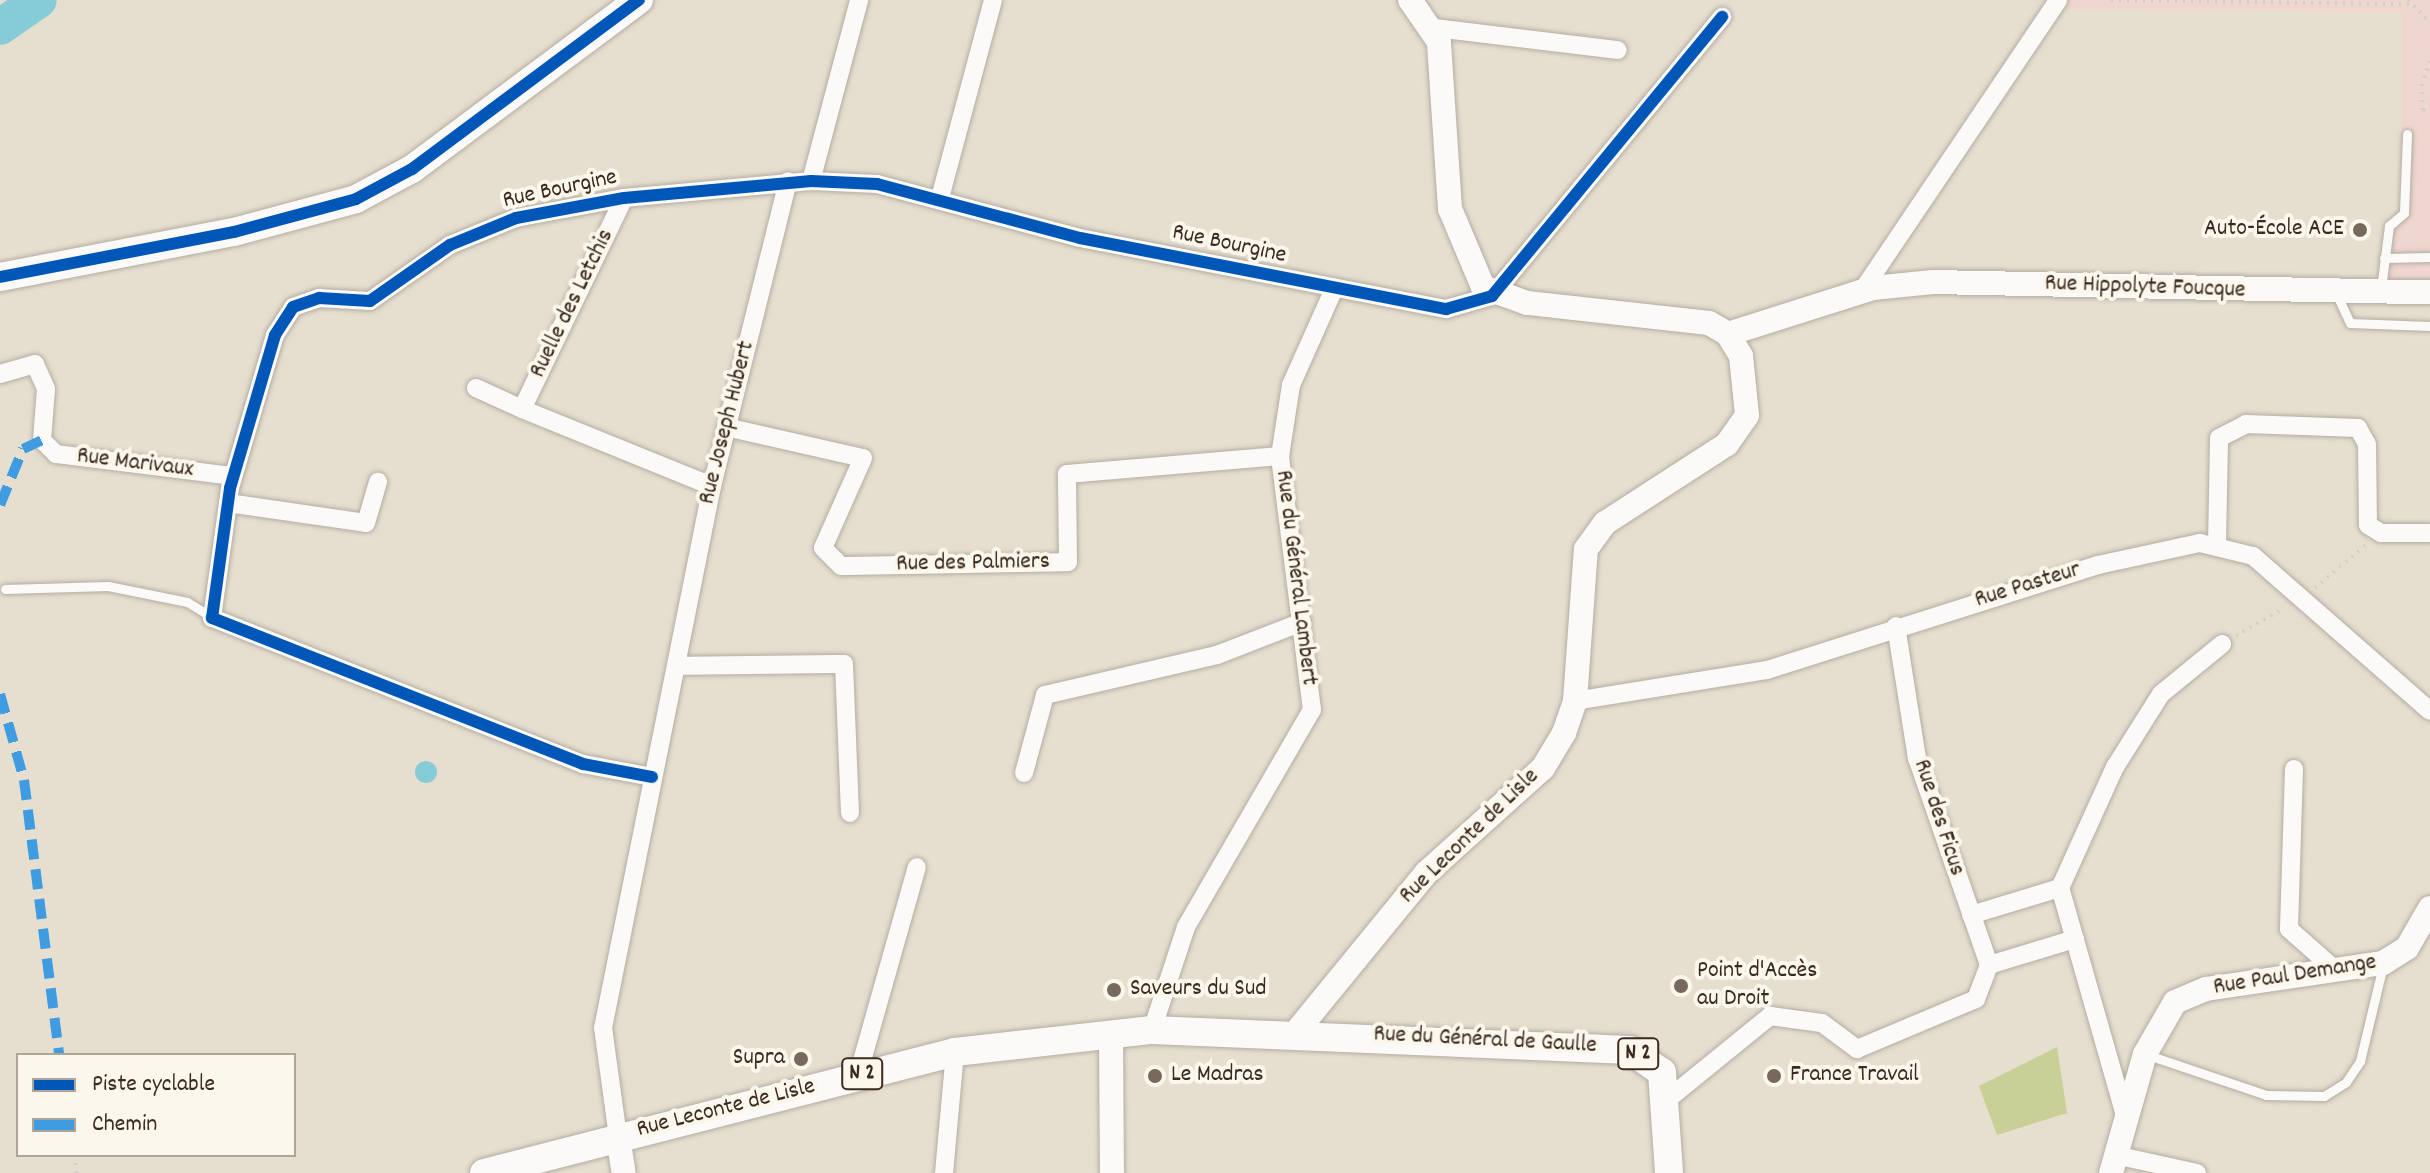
<!DOCTYPE html>
<meta charset="utf-8">
<style>
body{margin:0}
#map{position:relative;width:2430px;height:1173px;overflow:hidden;background:#e6decf;font-family:Dekko,sans-serif}
div>[style]{position:absolute}
[style*='--x']{left:calc(var(--x)*1px);top:calc(var(--y)*1px);width:calc(var(--w)*1px);rotate:calc(var(--a)*1deg)}
.built>*{inset:0;background:#efd6ce}
.green>*{inset:0;background:#c8d096}
.water>*{inset:0;background:#86ccd6}
.round{border-radius:50%}
.river>*{height:36px;margin:-18px;padding:0 18px;transform-origin:18px;border-radius:18px;background:#86ccd6}
.path>*{height:4px;margin-top:-2px;transform-origin:0;background:repeating-linear-gradient(90deg,#d3d0cc 0 2px,transparent 0 8px)}
.roads{filter:drop-shadow(0 0 2px #b3ada2) drop-shadow(0 0 2px #b3ada2)}
.lane>*{height:9px;margin:-4.5px;padding:0 4.5px;transform-origin:4.5px;border-radius:4.5px;background:#fbfaf8}
.street>*{height:18px;margin:-9px;padding:0 9px;transform-origin:9px;border-radius:9px;background:#fbfaf8}
.secondary>*{height:24px;margin:-12px;padding:0 12px;transform-origin:12px;border-radius:12px;background:#fbfaf8}
.primary>*{height:28px;margin:-14px;padding:0 14px;transform-origin:14px;border-radius:14px;background:#fbfaf8}
.quiet>*{height:10px;margin-top:-5px;transform-origin:0;background:repeating-linear-gradient(90deg,#3f9ce0 0 20px,transparent 0 30px)}
.cycleway>*{height:12px;margin:-6px;padding:0 6px;transform-origin:6px;border-radius:6px;background:#0057b8}
.dots>*{width:22px;height:22px;translate:-50% -50%;box-sizing:border-box;border:4px solid #fbf7ec;border-radius:50%}
span{translate:-50% -50%;white-space:nowrap;text-align:center;line-height:1.15;-webkit-text-stroke:8px #fbf7ec;paint-order:stroke}
.shield-label span{padding:2px 6px;background:#fbf7ec;border:2px solid;border-radius:6px;-webkit-text-stroke-width:0}
.shield-label{font-size:22px;color:#3b2a1e;font-weight:700}
.street-label{font-size:24px;color:#3b2a1e}
.poi-label{font-size:24px;color:#3b2a1e}
.right{translate:-100% -50%;text-align:right}
.left{translate:0 -50%;text-align:left}
.legend{position:absolute;left:16px;top:1053px;width:280px;height:104px;box-sizing:border-box;background:#fbf7ec;border:2px solid #aea59a;margin:0;padding:10px 14px;list-style:none;font-size:24px;color:#3b2a1e}
.legend li{display:flex;align-items:center;gap:16px;height:40px}
.legend b{width:40px;border:2px solid #aea59a}
</style>
<div id="map">
<div class="built">
<div style="clip-path:polygon(2058px 0,2430px 0,2430px 292px,2381px 292px,2389px 226px,2402px 217px,2402px 12px,2052px 9px)"></div>
</div>
<div class="green">
<div style="clip-path:polygon(2057px 1047px,2067px 1113px,1997px 1135px,1979px 1086px)"></div>
</div>
<div class="water">
<div class="round" style="left:415px;top:761px;width:22px;height:22px"></div>
</div>
<div class="river">
<div style="--x:0;--y:27;--w:47;--a:-34.7"></div>
</div>
<div class="path">
<div style="--x:2111;--y:0;--w:299;--a:0.8"></div>
<div style="--x:2408;--y:0;--w:32;--a:46"></div>
<div style="--x:2430;--y:61;--w:24;--a:109"></div>
<div style="--x:2422;--y:84;--w:26;--a:88"></div>
<div style="--x:2423;--y:110;--w:8;--a:30"></div>
<div style="--x:2315;--y:588;--w:67;--a:-40.1"></div>
<div style="--x:2236;--y:636;--w:56;--a:-30.3"></div>
<div style="--x:74;--y:1155;--w:18;--a:81"></div>
</div>
<div class="roads">
<div class="lane">
<div style="--x:2384;--y:258;--w:46;--a:-1.2"></div>
<div style="--x:2381;--y:289;--w:64;--a:-82.8"></div>
<div style="--x:2389;--y:226;--w:20;--a:-41"></div>
<div style="--x:2404;--y:213;--w:79;--a:-87.8"></div>
<div style="--x:2336;--y:293;--w:33;--a:65"></div>
<div style="--x:2350;--y:323;--w:80;--a:2.1"></div>
<div style="--x:5;--y:589;--w:103;--a:-1.7"></div>
<div style="--x:108;--y:586;--w:81;--a:11.4"></div>
<div style="--x:187;--y:602;--w:29;--a:31"></div>
<div style="--x:2148;--y:1055;--w:125;--a:18.7"></div>
<div style="--x:2266;--y:1095;--w:58;--a:1"></div>
<div style="--x:2324;--y:1096;--w:26;--a:-32"></div>
<div style="--x:2346;--y:1082;--w:25;--a:-56"></div>
<div style="--x:2360;--y:1061;--w:99;--a:-76.5"></div>
</div>
<div class="street">
<div style="--x:1435;--y:28;--w:184;--a:6.9"></div>
<div style="--x:811;--y:181;--w:187;--a:-75.1"></div>
<div style="--x:624;--y:198;--w:234;--a:115.8"></div>
<div style="--x:522;--y:409;--w:205;--a:22.1"></div>
<div style="--x:940;--y:198;--w:205;--a:-75"></div>
<div style="--x:1862;--y:291;--w:351;--a:-56"></div>
<div style="--x:0;--y:374;--w:36;--a:-16"></div>
<div style="--x:35;--y:364;--w:27;--a:66"></div>
<div style="--x:46;--y:389;--w:51;--a:94.5"></div>
<div style="--x:42;--y:440;--w:20;--a:45"></div>
<div style="--x:56;--y:454;--w:178;--a:7.1"></div>
<div style="--x:476;--y:388;--w:51;--a:24.5"></div>
<div style="--x:726;--y:427;--w:140;--a:12.8"></div>
<div style="--x:863;--y:458;--w:98;--a:114"></div>
<div style="--x:823;--y:548;--w:25;--a:45"></div>
<div style="--x:841;--y:566;--w:227;--a:-1"></div>
<div style="--x:1068;--y:562;--w:88;--a:-90.7"></div>
<div style="--x:1067;--y:474;--w:214;--a:-4.8"></div>
<div style="--x:228;--y:503;--w:139;--a:8.2"></div>
<div style="--x:366;--y:523;--w:43;--a:-73.7"></div>
<div style="--x:2217;--y:545;--w:107;--a:-88.9"></div>
<div style="--x:2219;--y:438;--w:30;--a:-27"></div>
<div style="--x:2246;--y:424;--w:112;--a:2"></div>
<div style="--x:2358;--y:428;--w:18;--a:61"></div>
<div style="--x:2367;--y:444;--w:81;--a:89.3"></div>
<div style="--x:2368;--y:525;--w:15;--a:32"></div>
<div style="--x:2381;--y:533;--w:49;--a:0"></div>
<div style="--x:1896;--y:626;--w:134;--a:81"></div>
<div style="--x:1917;--y:758;--w:219;--a:70.8"></div>
<div style="--x:676;--y:666;--w:168;--a:-0.7"></div>
<div style="--x:844;--y:664;--w:149;--a:87.7"></div>
<div style="--x:1575;--y:701;--w:194;--a:-9.2"></div>
<div style="--x:1767;--y:670;--w:347;--a:-17.6"></div>
<div style="--x:2098;--y:565;--w:104;--a:-12.2"></div>
<div style="--x:2200;--y:543;--w:55;--a:13.8"></div>
<div style="--x:2253;--y:556;--w:235;--a:41.2"></div>
<div style="--x:2294;--y:769;--w:160;--a:91.8"></div>
<div style="--x:2289;--y:929;--w:60;--a:41.6"></div>
<div style="--x:1024;--y:773;--w:81;--a:-74.9"></div>
<div style="--x:1045;--y:695;--w:177;--a:-13.1"></div>
<div style="--x:1217;--y:655;--w:91;--a:-21.2"></div>
<div style="--x:652;--y:777;--w:70;--a:-169.3"></div>
<div style="--x:583;--y:764;--w:399;--a:-158.5"></div>
<div style="--x:212;--y:618;--w:131;--a:-82.1"></div>
<div style="--x:230;--y:488;--w:159;--a:-73.6"></div>
<div style="--x:275;--y:335;--w:33;--a:-57"></div>
<div style="--x:293;--y:307;--w:28;--a:-19"></div>
<div style="--x:319;--y:298;--w:51;--a:3.4"></div>
<div style="--x:370;--y:301;--w:98;--a:-35"></div>
<div style="--x:450;--y:245;--w:71;--a:-22.2"></div>
<div style="--x:516;--y:218;--w:110;--a:-10.5"></div>
<div style="--x:624;--y:198;--w:188;--a:-5.2"></div>
<div style="--x:811;--y:181;--w:66;--a:2.6"></div>
<div style="--x:877;--y:184;--w:210;--a:14.9"></div>
<div style="--x:1080;--y:238;--w:373;--a:11"></div>
<div style="--x:1446;--y:309;--w:48;--a:-15.8"></div>
<div style="--x:1492;--y:296;--w:362;--a:-50.5"></div>
<div style="--x:1971;--y:915;--w:93;--a:-16.9"></div>
<div style="--x:1989;--y:965;--w:90;--a:-16.8"></div>
<div style="--x:1152;--y:1030;--w:108;--a:-71.7"></div>
<div style="--x:1186;--y:927;--w:251;--a:-59.9"></div>
<div style="--x:1312;--y:710;--w:256;--a:-97.2"></div>
<div style="--x:1280;--y:456;--w:72;--a:-81.2"></div>
<div style="--x:1291;--y:385;--w:105;--a:-65.9"></div>
<div style="--x:858;--y:1075;--w:216;--a:-74.2"></div>
<div style="--x:1668;--y:1099;--w:132;--a:-39.1"></div>
<div style="--x:1770;--y:1016;--w:52;--a:7.7"></div>
<div style="--x:1822;--y:1023;--w:44;--a:36.6"></div>
<div style="--x:1857;--y:1049;--w:129;--a:-22.8"></div>
<div style="--x:1976;--y:999;--w:36;--a:-69"></div>
<div style="--x:2126;--y:1119;--w:240;--a:-105.9"></div>
<div style="--x:2060;--y:888;--w:133;--a:-65.6"></div>
<div style="--x:2115;--y:767;--w:86;--a:-57.8"></div>
<div style="--x:2161;--y:694;--w:79;--a:-39.3"></div>
<div style="--x:618;--y:1137;--w:110;--a:-97.8"></div>
<div style="--x:603;--y:1028;--w:553;--a:-78.63"></div>
<div style="--x:712;--y:486;--w:314;--a:-76"></div>
<div style="--x:2115;--y:1155;--w:84;--a:12.4"></div>
<div style="--x:944;--y:1173;--w:121;--a:-84.8"></div>
</div>
<div class="secondary">
<div style="--x:1728;--y:334;--w:152;--a:-17.6"></div>
<div style="--x:1873;--y:288;--w:60;--a:-5.7"></div>
<div style="--x:1933;--y:282;--w:497;--a:1.2"></div>
<div style="--x:1296;--y:1032;--w:205;--a:-50.7"></div>
<div style="--x:1426;--y:873;--w:157;--a:-41.9"></div>
<div style="--x:1543;--y:768;--w:41;--a:-59"></div>
<div style="--x:1564;--y:733;--w:34;--a:-71"></div>
<div style="--x:1575;--y:701;--w:152;--a:-85.9"></div>
<div style="--x:1586;--y:549;--w:32;--a:-54"></div>
<div style="--x:1605;--y:523;--w:145;--a:-32.9"></div>
<div style="--x:1727;--y:444;--w:35;--a:-55"></div>
<div style="--x:1747;--y:415;--w:59;--a:-95.8"></div>
<div style="--x:1741;--y:356;--w:26;--a:-121"></div>
<div style="--x:1728;--y:334;--w:22;--a:-150"></div>
<div style="--x:1709;--y:323;--w:183;--a:-173.7"></div>
<div style="--x:1527;--y:303;--w:47;--a:-160"></div>
<div style="--x:1483;--y:287;--w:85;--a:-112.9"></div>
<div style="--x:1450;--y:209;--w:167;--a:-93.8"></div>
<div style="--x:1439;--y:42;--w:51;--a:-124.6"></div>
<div style="--x:1111;--y:1034;--w:139;--a:89.6"></div>
<div style="--x:618;--y:1137;--w:36;--a:81"></div>
<div style="--x:2111;--y:1173;--w:124;--a:-74.1"></div>
<div style="--x:2145;--y:1054;--w:60;--a:-60"></div>
<div style="--x:2175;--y:1002;--w:34;--a:-23"></div>
<div style="--x:2206;--y:989;--w:179;--a:-8.4"></div>
<div style="--x:2383;--y:963;--w:28;--a:-32"></div>
<div style="--x:2407;--y:948;--w:46;--a:-60.1"></div>
</div>
<div class="primary">
<div style="--x:0;--y:277;--w:238;--a:-10.9"></div>
<div style="--x:234;--y:232;--w:126;--a:-15.1"></div>
<div style="--x:356;--y:199;--w:64;--a:-28.2"></div>
<div style="--x:412;--y:169;--w:283;--a:-36.7"></div>
<div style="--x:484;--y:1173;--w:486;--a:-14.4"></div>
<div style="--x:955;--y:1052;--w:198;--a:-6.4"></div>
<div style="--x:1152;--y:1030;--w:478;--a:2.4"></div>
<div style="--x:1630;--y:1050;--w:39;--a:35"></div>
<div style="--x:1662;--y:1072;--w:101;--a:86"></div>
</div>
</div>
<div class="quiet">
<div style="--x:0;--y:505;--w:61;--a:-67.7"></div>
<div style="--x:23;--y:449;--w:21;--a:-25"></div>
<div style="--x:0;--y:694;--w:89;--a:74.4"></div>
<div style="--x:24;--y:780;--w:277;--a:82.7"></div>
</div>
<div class="cycleway">
<div style="--x:0;--y:277;--w:238;--a:-10.9"></div>
<div style="--x:234;--y:232;--w:126;--a:-15.1"></div>
<div style="--x:356;--y:199;--w:64;--a:-28.2"></div>
<div style="--x:412;--y:169;--w:283;--a:-36.7"></div>
<div style="--x:652;--y:777;--w:70;--a:-169.3"></div>
<div style="--x:583;--y:764;--w:399;--a:-158.5"></div>
<div style="--x:212;--y:618;--w:131;--a:-82.1"></div>
<div style="--x:230;--y:488;--w:159;--a:-73.6"></div>
<div style="--x:275;--y:335;--w:33;--a:-57"></div>
<div style="--x:293;--y:307;--w:28;--a:-19"></div>
<div style="--x:319;--y:298;--w:51;--a:3.4"></div>
<div style="--x:370;--y:301;--w:98;--a:-35"></div>
<div style="--x:450;--y:245;--w:71;--a:-22.2"></div>
<div style="--x:516;--y:218;--w:110;--a:-10.5"></div>
<div style="--x:624;--y:198;--w:188;--a:-5.2"></div>
<div style="--x:811;--y:181;--w:66;--a:2.6"></div>
<div style="--x:877;--y:184;--w:210;--a:14.9"></div>
<div style="--x:1080;--y:238;--w:373;--a:11"></div>
<div style="--x:1446;--y:309;--w:48;--a:-15.8"></div>
<div style="--x:1492;--y:296;--w:362;--a:-50.5"></div>
</div>
<div class="dots">
<div style="left:2360px;top:230px;background:#77695c"></div>
<div style="left:1681px;top:986px;background:#77695c"></div>
<div style="left:1114px;top:990px;background:#77695c"></div>
<div style="left:801px;top:1059px;background:#77695c"></div>
<div style="left:1155px;top:1076px;background:#77695c"></div>
<div style="left:1774px;top:1076px;background:#77695c"></div>
</div>
<div class="shield-label">
<span style="left:1638px;top:1054px">N 2</span>
<span style="left:862px;top:1074px">N 2</span>
</div>
<div class="street-label">
<span style="left:560px;top:190px;rotate:-12deg">Rue Bourgine</span>
<span style="left:1229px;top:245px;rotate:12deg">Rue Bourgine</span>
<span style="left:2145px;top:288px;rotate:2deg">Rue Hippolyte Foucque</span>
<span style="left:573px;top:304px;rotate:-64deg">Ruelle des Letchis</span>
<span style="left:728px;top:423px;rotate:-76deg">Rue Joseph Hubert</span>
<span style="left:135px;top:464px;rotate:7deg">Rue Marivaux</span>
<span style="left:973px;top:564px;rotate:-1deg">Rue des Palmiers</span>
<span style="left:1295px;top:578px;rotate:83deg">Rue du Général Lambert</span>
<span style="left:2028px;top:586px;rotate:-17deg">Rue Pasteur</span>
<span style="left:1938px;top:818px;rotate:72deg">Rue des Ficus</span>
<span style="left:1470px;top:837px;rotate:-44deg">Rue Leconte de Lisle</span>
<span style="left:2295px;top:976px;rotate:-9deg">Rue Paul Demange</span>
<span style="left:1485px;top:1041px;rotate:3deg">Rue du Général de Gaulle</span>
<span style="left:726px;top:1109px;rotate:-14deg">Rue Leconte de Lisle</span>
</div>
<div class="poi-label">
<span class="right" style="left:2344px;top:230px">Auto-École ACE</span>
<span class="left" style="left:1697px;top:986px">Point d'Accès<br>au Droit</span>
<span class="left" style="left:1130px;top:990px">Saveurs du Sud</span>
<span class="right" style="left:785px;top:1059px">Supra</span>
<span class="left" style="left:1171px;top:1076px">Le Madras</span>
<span class="left" style="left:1790px;top:1076px">France Travail</span>
</div>
<ul class="legend">
<li><b style="height:10px;background:#0057b8"></b>Piste cyclable</li>
<li><b style="height:10px;background:#3f9ce0"></b>Chemin</li>
</ul>
</div>
